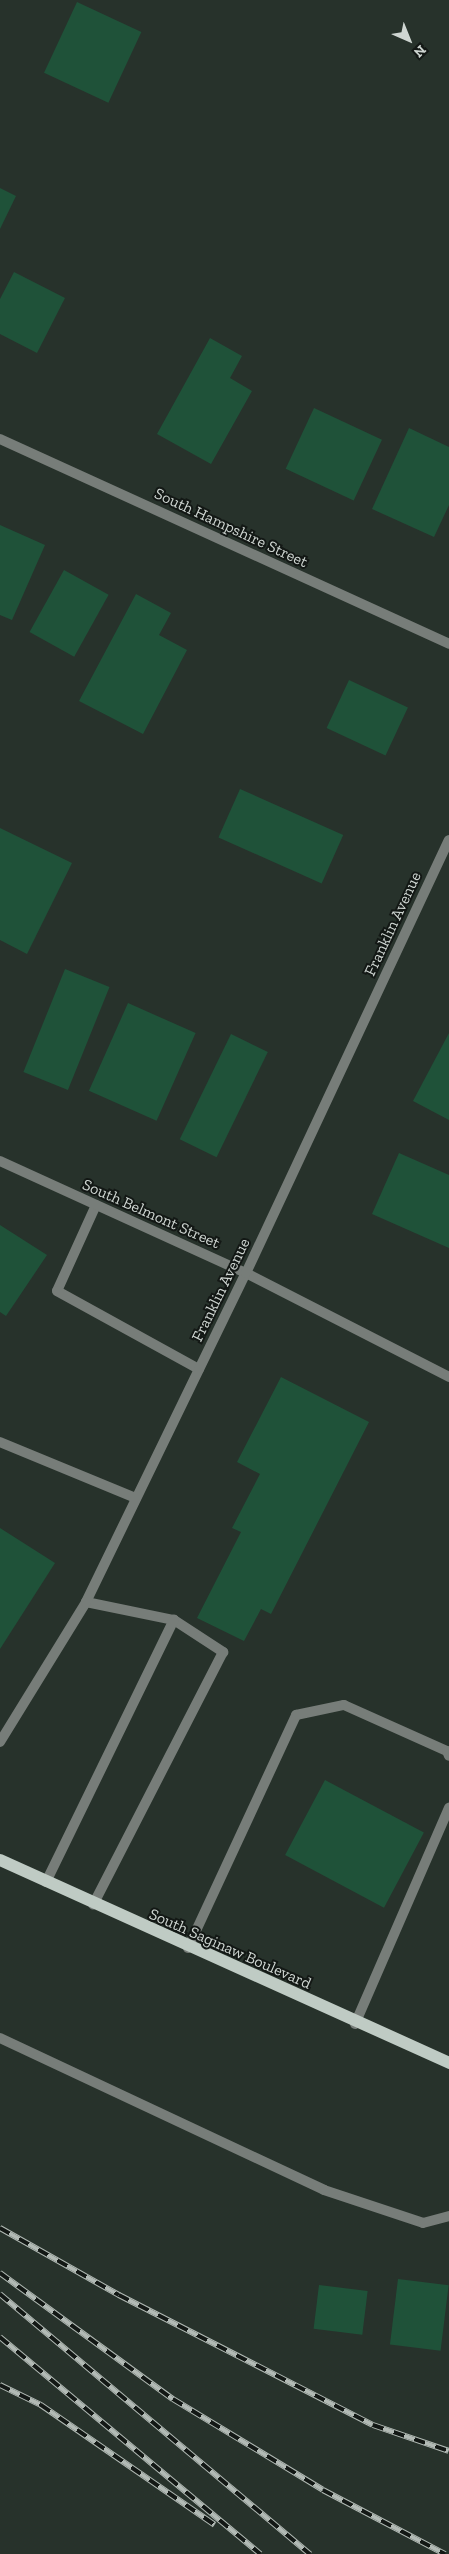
<!DOCTYPE html>
<style>
body{margin:0}
#map{position:relative;width:449px;height:2554px;overflow:hidden;background:#27322b;font-family:"Zilla Slab",serif}
div>[style]{position:absolute}
[style*='--x']{left:calc(var(--x)*1px);top:calc(var(--y)*1px);width:calc(var(--w)*1px);rotate:calc(var(--a)*1deg)}
.building>*{inset:0;background:#1f5239;transform-origin:0 0}
.service>*{height:10px;margin:-5px;padding:0 5px;transform-origin:5px;border-radius:5px;background:#777d79}
.minor>*{height:10px;margin:-5px;padding:0 5px;transform-origin:5px;border-radius:5px;background:#777d79}
.primary>*{height:12px;margin:-6px;padding:0 6px;transform-origin:6px;border-radius:6px;background:#bfcbc4}
.rail>*{height:5.5px;margin-top:-2.75px;transform-origin:0;background:repeating-linear-gradient(90deg,#131815 0 11px,#b2bab5 0 22px);box-sizing:border-box;border-block:1px solid #b2bab5}
span{translate:-50% -50%;white-space:nowrap;text-align:center;line-height:1.15;-webkit-text-stroke:4px #131815;paint-order:stroke}
.street-label{font-size:16px;color:#ced5d1}
.north{position:absolute;left:384px;top:15px;width:50px;height:50px;-webkit-text-stroke:4px #131815;paint-order:stroke;rotate:136deg;font-size:14px;font-weight:700;line-height:20px;text-align:center;color:#ced5d1}
.north::after{content:'';display:block;margin:auto;width:18px;height:22px;background:#ced5d1;clip-path:polygon(50% 0,100% 100%,50% 72%,0 100%)}
</style>
<div id="map">
<div class="building">
<div style="left:77px;top:2px;width:71px;height:78px;rotate:25deg"></div>
<div style="clip-path:polygon(0 188px,16px 196px,0 229px)"></div>
<div style="clip-path:polygon(14px 272px,65px 298px,37px 353px,0 334px,0 299px)"></div>
<div style="clip-path:polygon(210px 338px,242px 356px,230px 378px,252px 391px,211px 464px,157px 434px)"></div>
<div style="left:314px;top:408px;width:75px;height:67px;rotate:25deg"></div>
<div style="clip-path:polygon(409px 428px,449px 447px,449px 505px,434px 537px,372px 509px)"></div>
<div style="clip-path:polygon(0 525px,45px 545px,12px 620px,0 615px)"></div>
<div style="left:64px;top:570px;width:51px;height:71px;rotate:29deg"></div>
<div style="clip-path:polygon(136px 594px,171px 613px,159px 635px,187px 650px,143px 734px,79px 701px)"></div>
<div style="left:349px;top:680px;width:65px;height:53px;rotate:25deg"></div>
<div style="left:240px;top:789px;width:113px;height:53px;rotate:24deg"></div>
<div style="clip-path:polygon(0 828px,72px 863px,27px 954px,0 940px)"></div>
<div style="left:65px;top:969px;width:48px;height:111px;rotate:22deg"></div>
<div style="left:128px;top:1003px;width:74px;height:96px;rotate:24deg"></div>
<div style="clip-path:polygon(449px 1033px,449px 1120px,413px 1101px)"></div>
<div style="left:231px;top:1034px;width:41px;height:117px;rotate:26deg"></div>
<div style="clip-path:polygon(399px 1153px,449px 1175px,449px 1248px,372px 1214px)"></div>
<div style="clip-path:polygon(0 1225px,47px 1255px,6px 1316px,0 1312px)"></div>
<div style="clip-path:polygon(281px 1377px,369px 1422px,271px 1614px,261px 1609px,244px 1641px,197px 1618px,241px 1532px,232px 1528px,260px 1474px,237px 1462px)"></div>
<div style="clip-path:polygon(0 1528px,55px 1563px,0 1649px)"></div>
<div style="left:325px;top:1780px;width:112px;height:85px;rotate:28deg"></div>
<div style="left:398px;top:2279px;width:51px;height:66px;rotate:7deg"></div>
<div style="left:319px;top:2285px;width:49px;height:44px;rotate:7deg"></div>
</div>
<div class="service">
<div style="--x:96;--y:1205;--w:94;--a:114.4"></div>
<div style="--x:57;--y:1291;--w:162;--a:28.8"></div>
<div style="--x:0;--y:1442;--w:147;--a:22.4"></div>
<div style="--x:86;--y:1602;--w:90;--a:11.6"></div>
<div style="--x:174;--y:1620;--w:59;--a:33.1"></div>
<div style="--x:223;--y:1652;--w:284;--a:117.2"></div>
<div style="--x:46;--y:1882;--w:292;--a:-64"></div>
<div style="--x:188;--y:1948;--w:257;--a:-65.1"></div>
<div style="--x:296;--y:1715;--w:49;--a:-11.8"></div>
<div style="--x:344;--y:1705;--w:113;--a:24.1"></div>
<div style="--x:447;--y:1751;--w:5;--a:68"></div>
<div style="--x:355;--y:2024;--w:236;--a:-66.5"></div>
<div style="--x:0;--y:2038;--w:358;--a:25.1"></div>
<div style="--x:324;--y:2190;--w:104;--a:18.4"></div>
<div style="--x:423;--y:2223;--w:27;--a:-15"></div>
</div>
<div class="minor">
<div style="--x:0;--y:439;--w:494;--a:24.5"></div>
<div style="--x:0;--y:1161;--w:270;--a:24.5"></div>
<div style="--x:246;--y:1273;--w:228;--a:27.1"></div>
<div style="--x:0;--y:1742;--w:164;--a:-58.4"></div>
<div style="--x:86;--y:1602;--w:366;--a:-64.1"></div>
<div style="--x:246;--y:1273;--w:478;--a:-64.9"></div>
</div>
<div class="primary">
<div style="--x:0;--y:1860;--w:493;--a:24.3"></div>
</div>
<div class="rail">
<div style="--x:0;--y:2228;--w:137;--a:29.4"></div>
<div style="--x:119;--y:2295;--w:285;--a:27.1"></div>
<div style="--x:373;--y:2425;--w:80;--a:18.9"></div>
<div style="--x:0;--y:2273;--w:214;--a:36.1"></div>
<div style="--x:173;--y:2399;--w:175;--a:31.2"></div>
<div style="--x:323;--y:2490;--w:138;--a:27.7"></div>
<div style="--x:0;--y:2294;--w:405;--a:40"></div>
<div style="--x:0;--y:2337;--w:339;--a:39.8"></div>
<div style="--x:0;--y:2385;--w:46;--a:26"></div>
<div style="--x:41;--y:2405;--w:211;--a:34.6"></div>
</div>
<div class="street-label">
<span style="left:231px;top:528px;rotate:25deg">South Hampshire Street</span>
<span style="left:393px;top:924px;rotate:-65deg">Franklin Avenue</span>
<span style="left:151px;top:1214px;rotate:24deg">South Belmont Street</span>
<span style="left:221px;top:1290px;rotate:-64deg">Franklin Avenue</span>
<span style="left:230px;top:1949px;rotate:24deg">South Saginaw Boulevard</span>
</div>
<div class="north">N</div>
</div>
